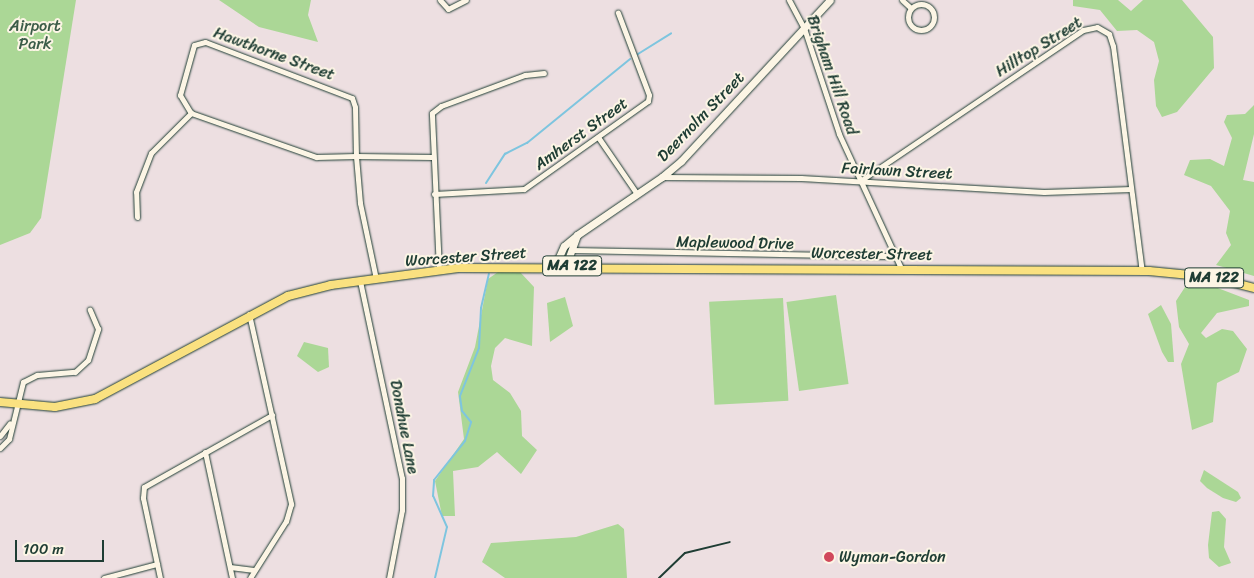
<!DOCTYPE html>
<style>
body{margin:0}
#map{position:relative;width:1254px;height:578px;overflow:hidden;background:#eddfe1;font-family:Sriracha,sans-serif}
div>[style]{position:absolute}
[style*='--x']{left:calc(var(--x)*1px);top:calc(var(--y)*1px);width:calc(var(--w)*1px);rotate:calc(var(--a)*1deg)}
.green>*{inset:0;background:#abd796;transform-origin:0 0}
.stream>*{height:2px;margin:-1px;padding:0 1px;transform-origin:1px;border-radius:1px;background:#7ec5df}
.roads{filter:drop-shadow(0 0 1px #1f3d34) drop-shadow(0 0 1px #1f3d34)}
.street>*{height:5px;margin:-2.5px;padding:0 2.5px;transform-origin:2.5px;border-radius:2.5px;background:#fcf5e5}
.street>.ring{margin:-2.5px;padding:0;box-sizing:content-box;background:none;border:5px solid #fcf5e5;border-radius:50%}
.secondary>*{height:7px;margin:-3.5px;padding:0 3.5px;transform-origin:3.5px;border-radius:3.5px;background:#fcf5e5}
.primary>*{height:8px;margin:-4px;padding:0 4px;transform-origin:4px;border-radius:4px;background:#fae180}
.rail>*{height:2px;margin:-1px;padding:0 1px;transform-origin:1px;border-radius:1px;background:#1f3d34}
.dots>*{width:14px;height:14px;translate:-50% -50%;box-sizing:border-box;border:2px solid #fcf5e5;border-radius:50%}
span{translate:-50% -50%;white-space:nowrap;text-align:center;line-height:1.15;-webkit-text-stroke:4px #fcf5e5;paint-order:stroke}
.shield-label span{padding:1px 4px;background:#fcf5e5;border:1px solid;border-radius:4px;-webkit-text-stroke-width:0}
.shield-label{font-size:15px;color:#1f3d34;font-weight:700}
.park-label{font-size:16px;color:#3b5c48}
.street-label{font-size:16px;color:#1f3d34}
.poi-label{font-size:16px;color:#1f3d34}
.left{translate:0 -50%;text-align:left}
.scale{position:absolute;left:15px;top:540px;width:89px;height:22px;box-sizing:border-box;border:2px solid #1f3d34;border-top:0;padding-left:6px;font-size:15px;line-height:18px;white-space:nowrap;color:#1f3d34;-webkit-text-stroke:4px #fcf5e5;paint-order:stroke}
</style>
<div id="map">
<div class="green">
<div style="clip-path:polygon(0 0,76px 0,41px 218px,30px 233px,0 245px)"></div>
<div style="clip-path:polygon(219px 0,311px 0,308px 15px,318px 42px,259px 27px)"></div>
<div style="clip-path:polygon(1073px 0,1118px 0,1131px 11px,1143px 0,1182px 0,1213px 37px,1214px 68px,1177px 112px,1162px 117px,1156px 106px,1154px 80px,1159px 61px,1154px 42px,1137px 30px,1117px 31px,1100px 10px,1073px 6px)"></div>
<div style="clip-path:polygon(1254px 105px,1254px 134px,1243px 180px,1254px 182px,1254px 276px,1216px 265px,1231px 245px,1226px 233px,1230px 211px,1211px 186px,1184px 175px,1190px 160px,1210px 159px,1224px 166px,1232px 138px,1224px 122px,1227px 115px,1245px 114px)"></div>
<div style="clip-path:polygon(498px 272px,520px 272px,534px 287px,532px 346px,505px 338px,495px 348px,491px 366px,493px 380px,510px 393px,521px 411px,522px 436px,537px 450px,521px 474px,497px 452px,478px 467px,453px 471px,455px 516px,442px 516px,435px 481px,464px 439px,458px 392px,475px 347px,488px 279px)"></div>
<div style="clip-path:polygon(1202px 282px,1249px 300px,1249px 306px,1217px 313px,1201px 333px,1206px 338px,1222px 329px,1233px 331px,1247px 349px,1239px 372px,1217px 383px,1213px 422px,1192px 430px,1181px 364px,1189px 344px,1179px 327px,1176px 301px,1187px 284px)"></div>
<div style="left:836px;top:295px;width:90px;height:50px;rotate:82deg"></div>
<div style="clip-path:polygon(565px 297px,573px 326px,550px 342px,547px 303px)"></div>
<div style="left:783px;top:298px;width:103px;height:74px;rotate:87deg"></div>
<div style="clip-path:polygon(1161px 305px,1171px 324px,1174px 362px,1168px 362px,1162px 352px,1148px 314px)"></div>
<div style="clip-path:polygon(304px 342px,328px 348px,329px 367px,318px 372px,297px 356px)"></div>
<div style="clip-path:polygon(1204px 470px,1238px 492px,1241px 498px,1236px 502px,1223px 498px,1207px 488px,1200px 481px)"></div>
<div style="clip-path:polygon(1219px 511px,1226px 519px,1224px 547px,1231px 563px,1219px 567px,1209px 558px,1208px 545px,1212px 512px)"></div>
<div style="clip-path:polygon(618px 524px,624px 529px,627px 578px,505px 578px,482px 562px,491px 543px,576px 537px)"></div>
</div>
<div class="stream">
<div style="--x:638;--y:54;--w:39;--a:-32"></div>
<div style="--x:486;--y:183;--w:35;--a:-57"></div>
<div style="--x:505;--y:154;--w:25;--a:-27"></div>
<div style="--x:527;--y:143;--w:133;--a:-39.2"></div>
<div style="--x:435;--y:578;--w:52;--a:-76.8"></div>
<div style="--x:447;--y:527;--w:34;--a:-114"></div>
<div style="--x:433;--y:496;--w:16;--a:-86"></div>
<div style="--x:434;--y:480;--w:50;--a:-51.5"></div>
<div style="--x:465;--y:441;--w:20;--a:-72"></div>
<div style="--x:471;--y:422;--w:14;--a:-129"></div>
<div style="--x:462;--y:411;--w:15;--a:-98"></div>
<div style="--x:460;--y:396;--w:52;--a:-68.4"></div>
<div style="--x:479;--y:348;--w:40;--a:-87.1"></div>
<div style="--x:481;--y:308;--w:35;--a:-77"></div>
</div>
<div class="roads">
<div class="street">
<div style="--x:440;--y:0;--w:12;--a:48"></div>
<div style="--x:448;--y:9;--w:20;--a:-27"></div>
<div style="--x:789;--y:0;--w:32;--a:62"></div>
<div style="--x:804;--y:28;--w:112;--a:71.7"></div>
<div style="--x:839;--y:134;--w:148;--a:65.2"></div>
<div style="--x:902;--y:0;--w:12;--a:42"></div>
<div class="ring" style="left:908px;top:4px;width:21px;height:21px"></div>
<div style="--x:598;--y:137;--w:69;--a:55.6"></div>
<div style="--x:662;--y:177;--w:139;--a:0.4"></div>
<div style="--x:801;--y:178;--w:243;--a:3.3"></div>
<div style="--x:1044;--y:192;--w:87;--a:-2"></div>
<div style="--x:860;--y:181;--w:269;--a:-34.1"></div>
<div style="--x:1083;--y:30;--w:14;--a:-12"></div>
<div style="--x:1097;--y:27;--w:14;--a:30"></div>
<div style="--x:1109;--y:34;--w:13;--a:72"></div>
<div style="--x:1113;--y:46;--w:227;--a:82.7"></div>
<div style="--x:434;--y:194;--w:90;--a:-3.2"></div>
<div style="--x:524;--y:189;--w:152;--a:-35.4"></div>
<div style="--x:648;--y:101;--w:6;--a:-81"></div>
<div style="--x:649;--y:95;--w:88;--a:-110.7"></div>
<div style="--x:137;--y:217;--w:25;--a:-92"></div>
<div style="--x:136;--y:192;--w:42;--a:-69"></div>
<div style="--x:151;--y:153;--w:57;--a:-45"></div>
<div style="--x:572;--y:250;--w:325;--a:1.1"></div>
<div style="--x:439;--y:270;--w:157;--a:-92.6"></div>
<div style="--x:432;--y:113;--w:11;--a:-38"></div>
<div style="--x:441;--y:106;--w:90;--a:-20.3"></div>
<div style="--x:525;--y:75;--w:19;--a:-6"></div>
<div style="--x:376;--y:279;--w:78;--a:-101.9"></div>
<div style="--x:360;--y:203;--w:47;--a:-94.9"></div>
<div style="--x:356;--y:156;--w:49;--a:-91.2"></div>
<div style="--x:355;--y:107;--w:9;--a:-108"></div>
<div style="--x:352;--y:98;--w:157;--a:-159.1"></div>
<div style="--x:205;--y:42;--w:11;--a:165"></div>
<div style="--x:194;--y:45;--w:52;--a:105.6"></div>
<div style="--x:180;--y:95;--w:21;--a:59"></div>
<div style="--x:191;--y:113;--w:133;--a:19.4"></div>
<div style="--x:316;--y:157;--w:40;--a:-1.4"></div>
<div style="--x:356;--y:156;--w:76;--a:0.8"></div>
<div style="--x:360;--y:281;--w:201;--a:78"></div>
<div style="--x:402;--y:478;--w:32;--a:90"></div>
<div style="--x:402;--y:510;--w:69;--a:100.8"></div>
<div style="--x:249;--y:314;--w:195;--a:77.5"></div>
<div style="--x:291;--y:504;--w:18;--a:106"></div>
<div style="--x:286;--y:521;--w:67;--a:122.3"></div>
<div style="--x:0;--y:436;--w:16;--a:-52"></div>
<div style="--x:0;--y:448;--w:13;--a:-45"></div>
<div style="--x:9;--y:439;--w:59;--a:-76.2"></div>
<div style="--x:23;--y:382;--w:16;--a:-27"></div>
<div style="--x:37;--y:375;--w:38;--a:-5"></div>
<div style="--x:75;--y:372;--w:18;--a:-43"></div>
<div style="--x:88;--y:360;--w:33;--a:-72"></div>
<div style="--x:98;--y:329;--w:21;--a:-113"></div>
<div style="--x:205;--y:452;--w:129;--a:77.9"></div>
<div style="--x:230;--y:567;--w:24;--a:7"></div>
<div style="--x:104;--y:578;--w:55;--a:-14.8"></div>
<div style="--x:160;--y:578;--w:82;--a:-102"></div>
<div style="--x:143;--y:498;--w:11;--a:-85"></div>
<div style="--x:144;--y:487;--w:147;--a:-29.4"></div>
</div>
<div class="secondary">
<div style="--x:577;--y:235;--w:33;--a:110"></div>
<div style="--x:566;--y:266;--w:11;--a:-128"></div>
<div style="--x:559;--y:257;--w:12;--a:-66"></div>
<div style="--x:564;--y:246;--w:17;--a:-40"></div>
<div style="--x:577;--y:235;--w:103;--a:-34.3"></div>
<div style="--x:662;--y:177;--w:25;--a:-40"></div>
<div style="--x:681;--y:161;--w:219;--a:-47.2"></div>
</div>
<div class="primary">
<div style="--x:0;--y:402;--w:55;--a:5.2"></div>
<div style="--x:55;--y:407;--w:41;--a:-11.3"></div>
<div style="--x:95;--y:399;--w:219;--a:-28.1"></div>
<div style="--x:288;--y:296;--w:44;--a:-14.3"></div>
<div style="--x:331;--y:285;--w:128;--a:-7.6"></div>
<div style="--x:458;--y:268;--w:691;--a:0.25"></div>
<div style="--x:1149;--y:271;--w:62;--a:5.5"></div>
<div style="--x:1211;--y:277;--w:44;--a:14.3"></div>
</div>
</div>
<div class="rail">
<div style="--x:659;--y:578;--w:36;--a:-44"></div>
<div style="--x:685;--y:553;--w:46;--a:-13.7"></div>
</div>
<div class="dots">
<div style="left:829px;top:557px;background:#d1495b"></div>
</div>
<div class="shield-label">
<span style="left:572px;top:266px">MA 122</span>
<span style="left:1214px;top:278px">MA 122</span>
</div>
<div class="park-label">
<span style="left:35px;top:35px">Airport<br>Park</span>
</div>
<div class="street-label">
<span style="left:1039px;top:47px;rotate:-32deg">Hilltop Street</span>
<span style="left:274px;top:54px;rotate:20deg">Hawthorne Street</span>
<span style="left:832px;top:75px;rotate:71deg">Brigham Hill Road</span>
<span style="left:701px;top:117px;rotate:-46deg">Deernolm Street</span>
<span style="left:581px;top:134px;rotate:-36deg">Amherst Street</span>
<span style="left:897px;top:171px;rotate:3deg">Fairlawn Street</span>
<span style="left:735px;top:243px;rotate:1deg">Maplewood Drive</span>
<span style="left:872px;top:254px;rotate:1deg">Worcester Street</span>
<span style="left:466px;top:257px;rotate:-4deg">Worcester Street</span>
<span style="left:404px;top:427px;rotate:79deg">Donahue Lane</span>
</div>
<div class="poi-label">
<span class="left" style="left:839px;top:557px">Wyman-Gordon</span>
</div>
<div class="scale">100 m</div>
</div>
